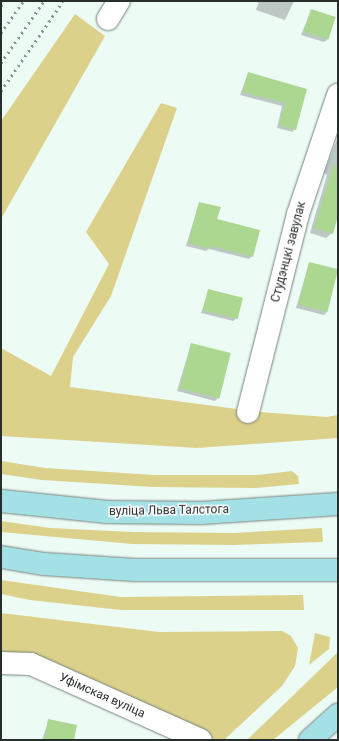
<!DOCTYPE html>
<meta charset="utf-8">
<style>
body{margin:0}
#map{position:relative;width:339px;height:741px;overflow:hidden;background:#edfbf5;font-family:Roboto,sans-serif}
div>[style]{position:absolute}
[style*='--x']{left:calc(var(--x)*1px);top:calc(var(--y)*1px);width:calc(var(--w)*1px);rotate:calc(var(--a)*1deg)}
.green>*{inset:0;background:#dcd18a}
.shadow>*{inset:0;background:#0003}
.building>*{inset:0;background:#abd791;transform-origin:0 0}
.roads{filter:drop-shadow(0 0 1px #76827d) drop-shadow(0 0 1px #76827d)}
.minor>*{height:22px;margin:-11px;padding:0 11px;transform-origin:11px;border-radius:11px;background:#fff}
.major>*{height:22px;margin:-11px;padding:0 11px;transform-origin:11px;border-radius:11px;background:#a4e1e6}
.rail>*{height:3px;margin-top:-1.5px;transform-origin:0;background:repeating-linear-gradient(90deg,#8b9591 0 2px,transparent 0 6px)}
span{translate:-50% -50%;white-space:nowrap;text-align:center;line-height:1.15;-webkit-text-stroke:3px #fff;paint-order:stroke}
.street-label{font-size:12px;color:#282e2b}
.frame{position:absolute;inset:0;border:2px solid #282e2b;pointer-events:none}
</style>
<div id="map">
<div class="green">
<div style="clip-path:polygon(75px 14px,105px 36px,1px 219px,1px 121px)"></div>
<div style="clip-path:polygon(161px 103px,177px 108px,111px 296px,73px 357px,70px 387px,260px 412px,327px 417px,338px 415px,338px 438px,197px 448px,1px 436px,1px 348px,51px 376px,109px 264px,86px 232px)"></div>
<div style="clip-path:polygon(1px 461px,45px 468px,155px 475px,258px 475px,292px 471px,298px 476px,299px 484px,256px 488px,153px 487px,42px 480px,1px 474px)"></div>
<div style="clip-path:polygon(1px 521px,50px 528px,133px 532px,234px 533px,322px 528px,323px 542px,234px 545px,132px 544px,1px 532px)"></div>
<div style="clip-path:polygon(1px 580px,121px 597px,303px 595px,304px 610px,121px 610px,30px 600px,1px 594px)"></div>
<div style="clip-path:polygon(1px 613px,159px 632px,282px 631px,291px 636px,298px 648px,295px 666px,282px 686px,224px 740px,216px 740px,102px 683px,31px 657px,1px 657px)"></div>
<div style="clip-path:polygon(315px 633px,330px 637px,329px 649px,309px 665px)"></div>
<div style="clip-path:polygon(338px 652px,338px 687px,273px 740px,247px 740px)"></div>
</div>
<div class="shadow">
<div style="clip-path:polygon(259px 1px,294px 1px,285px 20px,256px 10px)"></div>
<div style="clip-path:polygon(311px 11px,327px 40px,324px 42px,301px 35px)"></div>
<div style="clip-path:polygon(248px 73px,306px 90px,293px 132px,277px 128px,282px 106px,240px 95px)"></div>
<div style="clip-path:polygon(338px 137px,338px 212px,332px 233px,326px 238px,310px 233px,327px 175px,324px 173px)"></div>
<div style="clip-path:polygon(199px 203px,252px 256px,249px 259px,209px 249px,206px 251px,186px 246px)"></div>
<div style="clip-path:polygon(309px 263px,327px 312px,324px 315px,296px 308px)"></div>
<div style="clip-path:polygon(209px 290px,236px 319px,233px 321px,201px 313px)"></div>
<div style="clip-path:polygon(191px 344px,218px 398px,215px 401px,177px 391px)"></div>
<div style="clip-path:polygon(49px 720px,73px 740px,42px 740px)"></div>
</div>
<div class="building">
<div style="left:311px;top:9px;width:26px;height:24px;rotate:18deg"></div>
<div style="clip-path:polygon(248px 72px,307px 89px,296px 130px,279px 125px,285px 103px,243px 92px)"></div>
<div style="clip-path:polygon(334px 164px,338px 165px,338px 216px,333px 234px,314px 228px)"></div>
<div style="clip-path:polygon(199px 202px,221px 207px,217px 219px,260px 230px,253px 257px,211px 246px,210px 249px,188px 243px)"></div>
<div style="left:309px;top:262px;width:30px;height:44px;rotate:14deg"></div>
<div style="left:208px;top:289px;width:36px;height:22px;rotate:14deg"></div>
<div style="left:191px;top:343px;width:41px;height:47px;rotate:14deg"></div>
<div style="clip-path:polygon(48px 719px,77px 725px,74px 740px,44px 740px)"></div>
</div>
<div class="roads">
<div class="minor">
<div style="--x:108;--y:19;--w:21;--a:-59"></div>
<div style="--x:248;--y:412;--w:204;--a:-75.8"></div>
<div style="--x:298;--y:214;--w:126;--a:-71.4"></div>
<div style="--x:1;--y:663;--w:30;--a:2"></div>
<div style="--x:31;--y:664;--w:186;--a:24.1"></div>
</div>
<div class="major">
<div style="--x:1;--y:501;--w:107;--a:5.9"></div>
<div style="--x:107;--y:512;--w:94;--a:0.6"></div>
<div style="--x:201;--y:513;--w:137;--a:-3.8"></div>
<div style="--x:1;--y:557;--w:44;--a:9.2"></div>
<div style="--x:44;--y:564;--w:91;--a:3.8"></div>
<div style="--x:135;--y:570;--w:203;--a:0"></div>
<div style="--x:310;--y:740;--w:38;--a:-42"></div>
</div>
</div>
<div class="rail">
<div style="--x:1;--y:6;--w:6;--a:-59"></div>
<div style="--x:1;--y:33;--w:39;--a:-55"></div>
<div style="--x:1;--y:63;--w:75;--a:-55.3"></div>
<div style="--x:1;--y:91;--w:109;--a:-55.4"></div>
</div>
<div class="street-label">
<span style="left:289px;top:252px;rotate:-75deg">Студэнцкі завулак</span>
<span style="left:169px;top:511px;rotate:-1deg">вуліца Льва Талстога</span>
<span style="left:102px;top:696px;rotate:24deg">Уфімская вуліца</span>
</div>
<div class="frame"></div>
</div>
